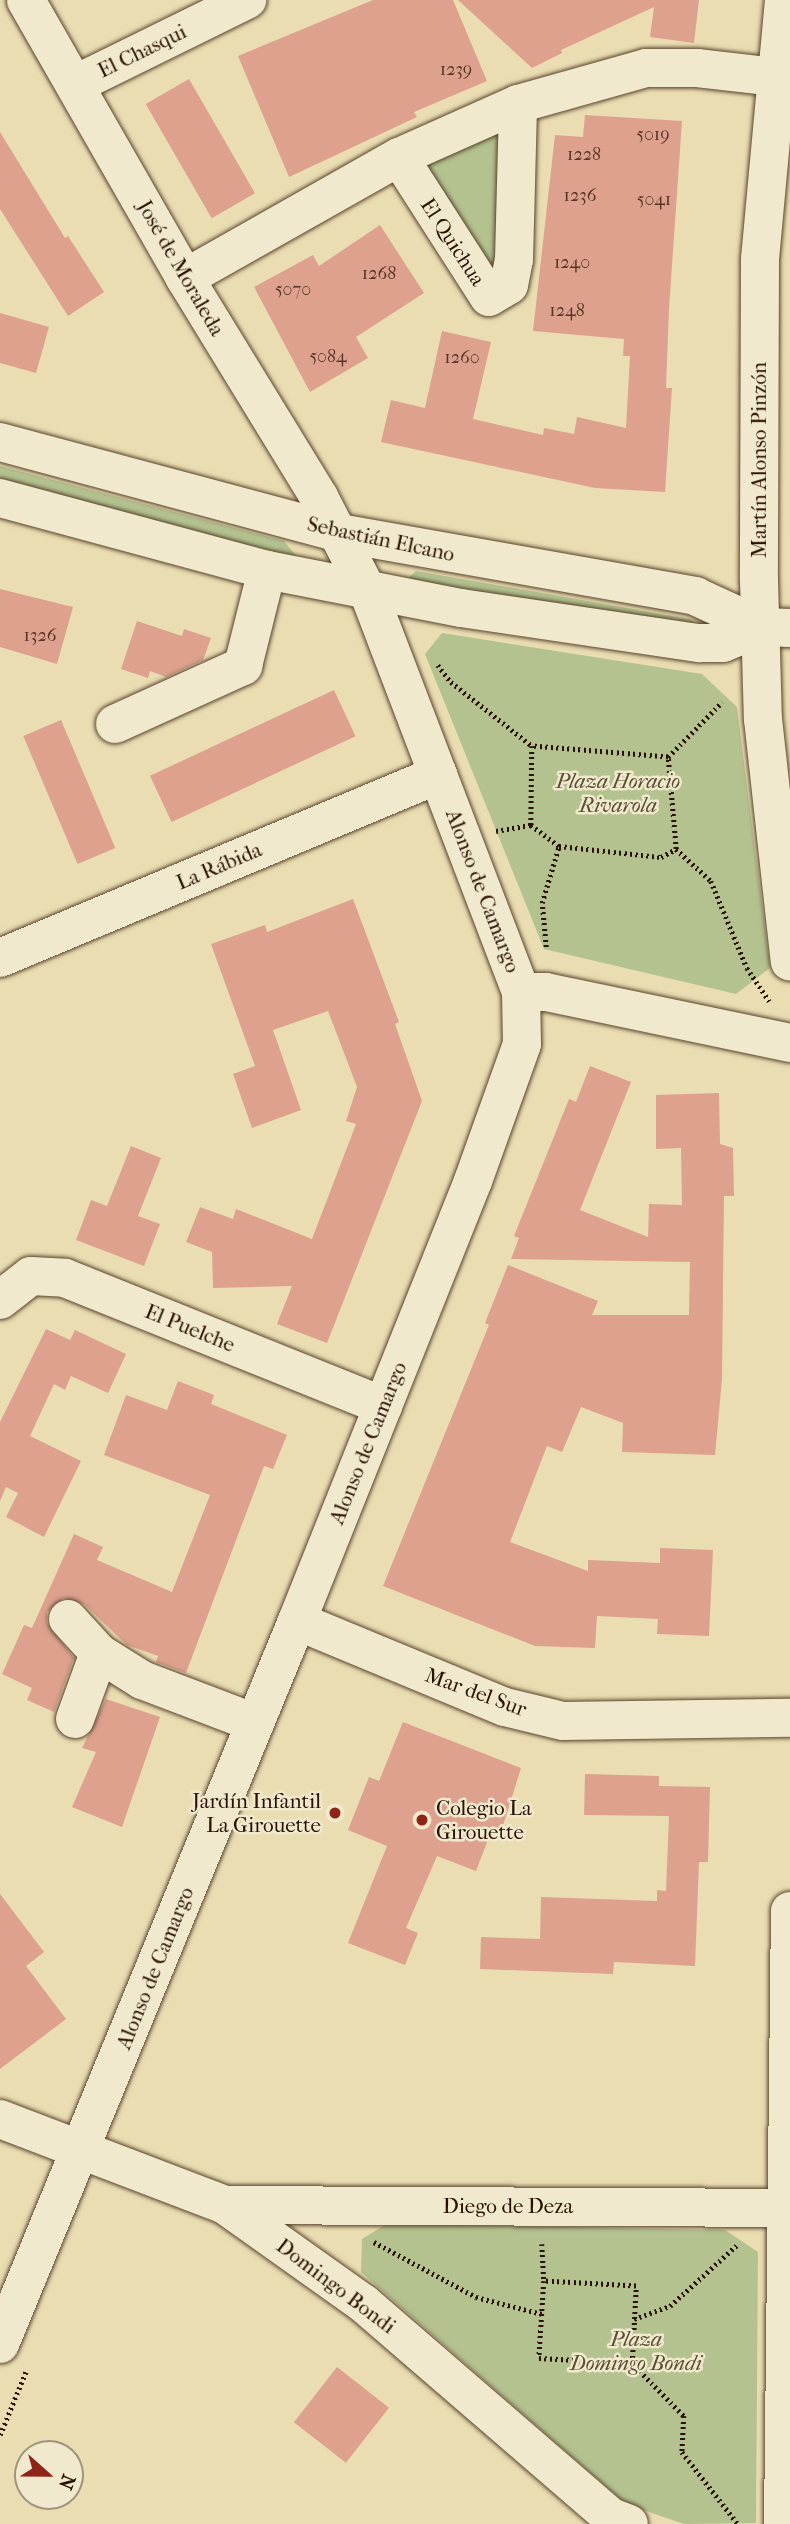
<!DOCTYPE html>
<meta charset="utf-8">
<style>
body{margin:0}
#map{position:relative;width:790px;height:2524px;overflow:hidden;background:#eaddb2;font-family:"IM FELL French Canon",serif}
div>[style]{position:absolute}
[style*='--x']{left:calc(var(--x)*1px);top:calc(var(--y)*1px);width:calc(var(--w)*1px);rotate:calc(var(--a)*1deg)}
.green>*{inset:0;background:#b3c28f}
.building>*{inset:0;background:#dda18e;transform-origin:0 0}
.path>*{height:4.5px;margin-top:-2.25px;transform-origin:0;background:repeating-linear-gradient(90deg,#291000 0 2px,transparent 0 5.5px)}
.roads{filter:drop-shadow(0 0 2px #59432c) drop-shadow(0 0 2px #59432c)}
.minor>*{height:38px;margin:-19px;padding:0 19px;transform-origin:19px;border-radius:19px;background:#f1e9cd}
.dots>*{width:19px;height:19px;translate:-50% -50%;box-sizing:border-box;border:4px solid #f1e9cd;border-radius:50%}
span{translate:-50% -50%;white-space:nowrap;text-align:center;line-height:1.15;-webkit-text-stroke:5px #f1e9cd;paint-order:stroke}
.number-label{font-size:18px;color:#563424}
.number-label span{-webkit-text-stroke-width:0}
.street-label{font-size:21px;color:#291000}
.park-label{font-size:21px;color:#594e32;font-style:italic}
.poi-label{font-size:21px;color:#291000}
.right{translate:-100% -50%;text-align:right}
.left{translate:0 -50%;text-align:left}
.north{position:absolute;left:14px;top:2440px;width:70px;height:70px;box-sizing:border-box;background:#f1e9cd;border:2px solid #a1927b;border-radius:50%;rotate:111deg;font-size:19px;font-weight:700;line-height:28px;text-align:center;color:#291000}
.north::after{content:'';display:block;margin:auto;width:24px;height:32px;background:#8f2418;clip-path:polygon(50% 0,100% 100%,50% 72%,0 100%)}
</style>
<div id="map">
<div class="green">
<div style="clip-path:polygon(505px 120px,502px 280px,413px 159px)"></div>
<div style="clip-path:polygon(0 466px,284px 541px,297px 557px,294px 563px,0 489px)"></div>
<div style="clip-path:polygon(416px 571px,690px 619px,697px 626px,695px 630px,406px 580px)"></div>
<div style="clip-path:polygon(442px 633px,702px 674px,737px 707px,770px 968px,736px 994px,544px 949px,425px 654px)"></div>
<div style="clip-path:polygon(386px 2224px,725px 2230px,758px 2252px,756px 2523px,684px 2524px,626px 2504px,361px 2272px,362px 2239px)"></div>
</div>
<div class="building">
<div style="clip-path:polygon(373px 0,453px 0,487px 81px,414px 112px,417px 117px,289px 177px,238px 56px)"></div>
<div style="clip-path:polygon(458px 0,699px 0,694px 43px,650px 37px,654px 7px,561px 50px,562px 53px,532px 68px)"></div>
<div style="left:189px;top:79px;width:132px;height:50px;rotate:60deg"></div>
<div style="clip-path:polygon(585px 115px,682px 121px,669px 309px,666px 388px,672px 388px,665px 492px,595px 488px,381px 442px,391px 400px,425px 408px,442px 331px,491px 342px,473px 419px,543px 435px,544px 428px,574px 434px,577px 417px,626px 428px,630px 356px,623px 356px,624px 339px,533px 331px,555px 135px,583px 137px)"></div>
<div style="clip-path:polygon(0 132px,65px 238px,68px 236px,104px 292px,68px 316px,0 209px)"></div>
<div style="clip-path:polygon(380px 225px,424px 293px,356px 337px,368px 358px,310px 392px,254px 287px,313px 255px,319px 266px)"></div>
<div style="clip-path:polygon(0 313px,49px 327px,36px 373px,0 363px)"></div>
<div style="clip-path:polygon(0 589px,73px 607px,57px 664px,0 647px)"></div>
<div style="clip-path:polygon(137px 621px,182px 636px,184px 629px,211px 638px,203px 660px,166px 677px,150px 671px,148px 678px,121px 669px)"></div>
<div style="left:334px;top:690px;width:51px;height:203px;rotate:65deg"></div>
<div style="left:61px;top:720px;width:139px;height:41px;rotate:67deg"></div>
<div style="clip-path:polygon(353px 899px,399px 1022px,395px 1024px,422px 1101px,327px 1343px,277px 1324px,292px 1286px,213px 1288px,212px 1252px,186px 1242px,200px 1207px,233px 1219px,236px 1209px,312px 1239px,356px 1124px,346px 1121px,357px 1087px,328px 1011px,273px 1030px,301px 1110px,252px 1128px,233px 1074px,255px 1066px,211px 944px,265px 925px,267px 932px)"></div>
<div style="clip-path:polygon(590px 1066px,631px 1082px,580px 1210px,648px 1237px,649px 1204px,682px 1205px,681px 1148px,656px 1149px,656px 1095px,719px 1093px,720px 1144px,733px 1148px,734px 1196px,724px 1196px,722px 1379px,715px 1455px,622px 1452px,623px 1423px,581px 1407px,562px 1452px,547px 1446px,510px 1542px,588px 1571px,588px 1560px,660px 1563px,660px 1548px,713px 1550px,709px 1636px,657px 1634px,658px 1619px,597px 1616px,595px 1648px,535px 1646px,383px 1586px,489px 1325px,485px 1323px,508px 1265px,598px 1301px,592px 1315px,689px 1315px,690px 1262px,511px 1259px,519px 1238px,514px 1236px,569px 1099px,576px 1102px)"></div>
<div style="clip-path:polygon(131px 1146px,161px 1158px,138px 1216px,160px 1224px,144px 1266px,76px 1240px,91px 1200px,107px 1206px)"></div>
<div style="clip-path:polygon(46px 1329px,70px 1340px,75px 1330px,126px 1354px,108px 1393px,71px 1376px,65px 1390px,54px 1384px,30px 1436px,81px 1461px,44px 1537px,6px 1517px,18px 1493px,6px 1487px,0 1501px,0 1422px)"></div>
<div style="clip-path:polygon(178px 1381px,214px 1395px,211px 1404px,287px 1435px,273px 1469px,264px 1466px,186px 1673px,156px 1662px,158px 1656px,127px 1645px,84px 1604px,63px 1598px,47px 1612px,47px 1623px,74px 1658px,54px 1712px,27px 1700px,32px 1688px,2px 1674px,24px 1625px,32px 1628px,74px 1534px,103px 1547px,97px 1560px,172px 1592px,210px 1495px,104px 1455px,126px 1395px,167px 1410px)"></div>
<div style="clip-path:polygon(106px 1699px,160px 1717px,122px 1827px,72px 1807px,96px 1752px,82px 1748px)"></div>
<div style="clip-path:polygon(403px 1722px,521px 1768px,500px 1835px,491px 1832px,476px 1871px,437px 1856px,406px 1928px,418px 1933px,405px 1965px,348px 1943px,387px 1846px,348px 1830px,369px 1777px,379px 1781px)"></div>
<div style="clip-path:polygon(585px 1774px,659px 1776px,659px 1786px,710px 1787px,708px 1862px,699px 1862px,695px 1966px,614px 1962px,613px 1974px,480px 1969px,481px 1937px,540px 1939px,541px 1897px,657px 1901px,657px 1890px,666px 1891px,669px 1816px,584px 1815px)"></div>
<div style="clip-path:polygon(0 1894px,44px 1952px,26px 1966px,66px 2019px,0 2069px)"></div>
<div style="left:337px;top:2367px;width:66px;height:70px;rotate:38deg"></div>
</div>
<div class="path">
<div style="--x:438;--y:665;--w:21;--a:53"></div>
<div style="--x:451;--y:682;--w:103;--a:38.3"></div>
<div style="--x:668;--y:757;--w:136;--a:-175.4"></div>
<div style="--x:532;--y:746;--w:79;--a:90.7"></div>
<div style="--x:531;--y:825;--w:35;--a:37"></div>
<div style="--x:559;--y:846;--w:103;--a:6.2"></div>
<div style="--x:661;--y:857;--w:17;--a:-28"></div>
<div style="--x:676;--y:849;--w:92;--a:-95"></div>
<div style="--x:668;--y:757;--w:77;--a:-45.5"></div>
<div style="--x:496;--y:831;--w:36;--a:-10"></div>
<div style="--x:676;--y:849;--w:47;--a:42.4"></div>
<div style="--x:711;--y:881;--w:94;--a:67.5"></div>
<div style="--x:747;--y:968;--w:40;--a:56"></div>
<div style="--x:546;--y:947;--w:44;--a:-95.2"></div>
<div style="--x:542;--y:903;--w:59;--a:-73.4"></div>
<div style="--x:374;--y:2242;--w:116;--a:28.3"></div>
<div style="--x:476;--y:2297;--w:68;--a:14.4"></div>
<div style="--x:542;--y:2244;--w:37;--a:87"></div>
<div style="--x:634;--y:2319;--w:38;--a:-20"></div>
<div style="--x:670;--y:2306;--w:91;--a:-42.3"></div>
<div style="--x:632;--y:2363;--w:77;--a:-87"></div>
<div style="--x:636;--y:2286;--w:92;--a:-176.9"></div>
<div style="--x:544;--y:2281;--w:77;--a:93.7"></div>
<div style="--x:539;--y:2358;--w:93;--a:3.1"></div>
<div style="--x:632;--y:2363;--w:74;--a:45.5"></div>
<div style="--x:684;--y:2416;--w:36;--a:93"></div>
<div style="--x:682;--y:2452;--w:91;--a:52.1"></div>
<div style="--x:0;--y:2435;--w:71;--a:-67.8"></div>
</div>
<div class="roads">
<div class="minor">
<div style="--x:784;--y:0;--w:260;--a:95.3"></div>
<div style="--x:760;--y:259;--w:321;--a:90.2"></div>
<div style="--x:759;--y:580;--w:139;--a:88.4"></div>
<div style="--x:763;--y:719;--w:244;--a:83.7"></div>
<div style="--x:76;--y:84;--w:191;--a:-26.2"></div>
<div style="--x:399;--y:157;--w:166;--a:57.3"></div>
<div style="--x:489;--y:297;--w:23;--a:-31"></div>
<div style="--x:509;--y:285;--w:25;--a:-79"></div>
<div style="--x:514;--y:260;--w:156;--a:-88.5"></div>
<div style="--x:185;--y:278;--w:246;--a:-29.5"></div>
<div style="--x:399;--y:157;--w:130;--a:-24"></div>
<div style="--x:518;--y:104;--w:133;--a:-15.7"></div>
<div style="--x:646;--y:68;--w:51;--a:0"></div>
<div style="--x:697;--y:68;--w:80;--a:6.5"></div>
<div style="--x:0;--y:442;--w:351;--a:15"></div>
<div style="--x:339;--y:533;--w:362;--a:10"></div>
<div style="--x:695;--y:596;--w:74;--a:24.8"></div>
<div style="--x:0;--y:498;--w:277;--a:15.1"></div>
<div style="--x:267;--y:570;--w:198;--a:11.1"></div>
<div style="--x:461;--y:608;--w:241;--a:8.4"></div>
<div style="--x:699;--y:643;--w:24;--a:0"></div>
<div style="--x:723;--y:643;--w:42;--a:-22.3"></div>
<div style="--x:762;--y:627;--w:28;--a:2"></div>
<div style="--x:115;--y:724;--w:141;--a:-24.4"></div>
<div style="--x:243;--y:666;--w:99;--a:-76"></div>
<div style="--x:0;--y:958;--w:475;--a:-22.7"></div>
<div style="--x:521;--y:992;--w:25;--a:0"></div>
<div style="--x:546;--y:992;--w:249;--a:11.8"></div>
<div style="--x:0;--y:1300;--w:39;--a:-38"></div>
<div style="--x:31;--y:1276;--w:34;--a:3"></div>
<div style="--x:65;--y:1278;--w:343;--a:21.9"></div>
<div style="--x:68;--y:1619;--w:46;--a:47.6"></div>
<div style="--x:99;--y:1653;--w:51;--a:32.1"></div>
<div style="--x:142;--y:1680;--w:121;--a:20.8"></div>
<div style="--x:297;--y:1621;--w:225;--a:22.5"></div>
<div style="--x:505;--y:1707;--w:60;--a:13.6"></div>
<div style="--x:563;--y:1721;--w:227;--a:-0.8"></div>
<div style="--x:75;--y:1719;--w:70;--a:-70"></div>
<div style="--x:0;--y:2119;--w:241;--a:20.9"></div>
<div style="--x:225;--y:2205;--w:169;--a:35.4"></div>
<div style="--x:363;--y:2303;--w:328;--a:40.8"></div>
<div style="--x:611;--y:2517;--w:19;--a:21"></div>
<div style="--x:225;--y:2205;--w:565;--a:0.3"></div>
<div style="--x:0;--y:2344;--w:782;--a:-67.67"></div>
<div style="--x:297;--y:1621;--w:474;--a:-68.2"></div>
<div style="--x:473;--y:1181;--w:145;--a:-70.3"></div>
<div style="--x:522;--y:1044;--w:52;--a:-91.1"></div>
<div style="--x:521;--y:992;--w:428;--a:-110.9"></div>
<div style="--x:368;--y:592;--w:107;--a:-117.3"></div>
<div style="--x:319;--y:497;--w:257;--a:-121.5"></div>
<div style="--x:185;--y:278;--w:320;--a:-119.8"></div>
<div style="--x:783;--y:2524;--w:613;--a:-89.35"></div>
</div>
</div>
<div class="dots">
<div style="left:335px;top:1813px;background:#8f2418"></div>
<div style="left:422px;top:1820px;background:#8f2418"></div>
</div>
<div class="number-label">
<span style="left:456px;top:70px">1239</span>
<span style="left:653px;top:135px">5019</span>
<span style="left:584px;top:155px">1228</span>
<span style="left:580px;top:196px">1236</span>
<span style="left:654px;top:200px">5041</span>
<span style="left:572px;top:263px">1240</span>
<span style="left:379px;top:274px">1268</span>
<span style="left:293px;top:290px">5070</span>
<span style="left:567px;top:311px">1248</span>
<span style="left:328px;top:357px">5084</span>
<span style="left:462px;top:358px">1260</span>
<span style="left:40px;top:636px">1326</span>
</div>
<div class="street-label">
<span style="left:142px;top:51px;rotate:-26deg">El Chasqui</span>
<span style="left:453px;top:242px;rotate:57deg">El Quichua</span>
<span style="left:181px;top:268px;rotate:60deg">José de Moraleda</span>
<span style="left:759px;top:460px;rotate:-90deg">Martín Alonso Pinzón</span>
<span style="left:381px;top:539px;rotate:12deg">Sebastián Elcano</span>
<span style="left:219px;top:866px;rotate:-23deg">La Rábida</span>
<span style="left:483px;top:891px;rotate:69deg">Alonso de Camargo</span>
<span style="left:190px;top:1328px;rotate:22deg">El Puelche</span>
<span style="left:368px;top:1443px;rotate:-68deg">Alonso de Camargo</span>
<span style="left:476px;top:1692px;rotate:20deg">Mar del Sur</span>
<span style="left:155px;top:1968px;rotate:-68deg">Alonso de Camargo</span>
<span style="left:508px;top:2206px">Diego de Deza</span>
<span style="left:336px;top:2286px;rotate:37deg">Domingo Bondi</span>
</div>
<div class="park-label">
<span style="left:618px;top:793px">Plaza Horacio<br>Rivarola</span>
<span style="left:636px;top:2351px">Plaza<br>Domingo Bondi</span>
</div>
<div class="poi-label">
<span class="right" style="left:321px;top:1813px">Jardín Infantil<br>La Girouette</span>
<span class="left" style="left:436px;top:1820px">Colegio La<br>Girouette</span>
</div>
<div class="north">N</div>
</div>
